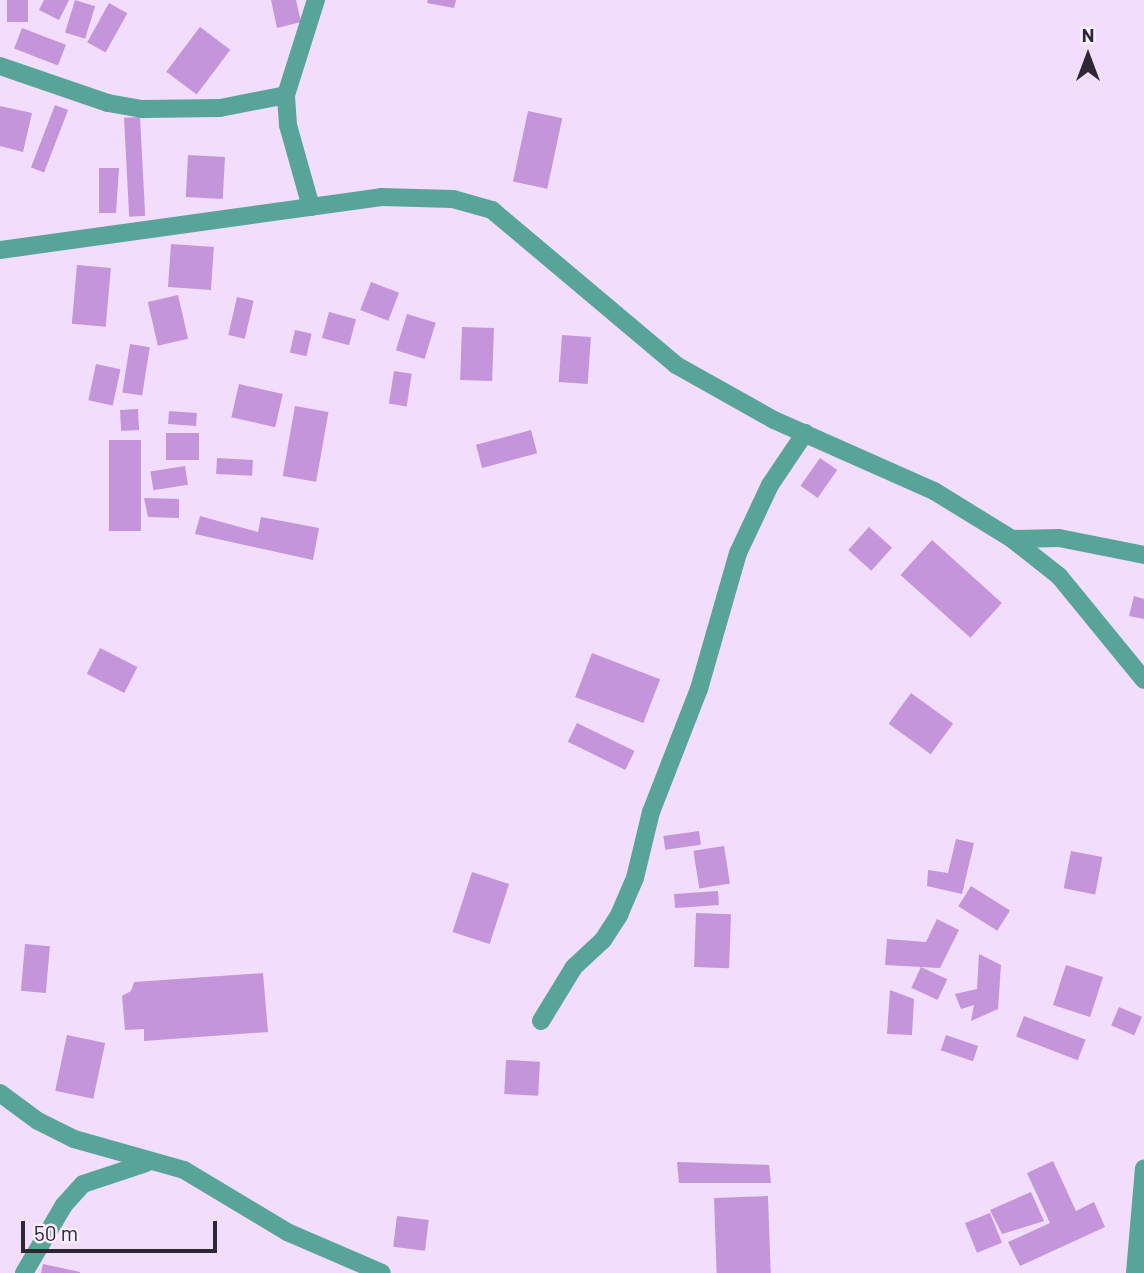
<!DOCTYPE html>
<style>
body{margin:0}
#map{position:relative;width:1144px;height:1273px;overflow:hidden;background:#f2ddfc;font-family:Barlow,sans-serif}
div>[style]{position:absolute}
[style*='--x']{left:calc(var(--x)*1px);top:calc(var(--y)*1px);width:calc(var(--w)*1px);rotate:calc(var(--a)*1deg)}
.building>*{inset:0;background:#c495da;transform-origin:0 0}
.minor>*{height:18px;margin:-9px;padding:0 9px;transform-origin:9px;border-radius:9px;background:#59a499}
span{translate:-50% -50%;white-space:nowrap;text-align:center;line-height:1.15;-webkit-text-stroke:6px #f8effc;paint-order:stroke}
.north{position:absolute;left:1053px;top:21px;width:70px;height:70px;-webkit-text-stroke:5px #f8effc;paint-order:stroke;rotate:0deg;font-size:19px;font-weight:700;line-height:28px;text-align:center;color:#2e2732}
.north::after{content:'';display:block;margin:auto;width:24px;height:32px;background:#2e2732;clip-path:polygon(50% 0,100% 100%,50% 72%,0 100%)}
.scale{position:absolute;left:21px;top:1221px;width:196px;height:32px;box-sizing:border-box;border:4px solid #2e2732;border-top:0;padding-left:9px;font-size:21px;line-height:24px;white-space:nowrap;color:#2e2732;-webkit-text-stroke:5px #f8effc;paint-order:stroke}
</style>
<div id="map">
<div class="building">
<div style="left:7px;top:0;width:21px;height:22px"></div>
<div style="clip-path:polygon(44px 0,69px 0,59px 20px,39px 10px)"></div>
<div style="left:75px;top:0;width:21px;height:34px;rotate:17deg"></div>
<div style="clip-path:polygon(271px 0,296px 0,301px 22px,277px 28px)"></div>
<div style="clip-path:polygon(428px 0,456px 0,454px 8px,427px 3px)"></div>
<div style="left:109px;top:3px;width:21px;height:45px;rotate:29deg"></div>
<div style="left:200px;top:27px;width:38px;height:56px;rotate:37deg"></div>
<div style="left:22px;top:28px;width:47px;height:22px;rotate:21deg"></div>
<div style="left:55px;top:105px;width:14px;height:67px;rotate:21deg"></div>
<div style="clip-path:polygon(0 106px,32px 113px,23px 152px,0 146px)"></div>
<div style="left:528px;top:111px;width:35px;height:72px;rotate:12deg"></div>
<div style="left:140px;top:117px;width:99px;height:16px;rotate:87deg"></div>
<div style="left:188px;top:155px;width:37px;height:42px;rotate:3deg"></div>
<div style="clip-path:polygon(99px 168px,119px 168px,116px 213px,99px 213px)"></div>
<div style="left:171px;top:244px;width:43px;height:43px;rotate:4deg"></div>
<div style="left:77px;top:265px;width:34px;height:59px;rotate:5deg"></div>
<div style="left:371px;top:282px;width:30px;height:30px;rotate:21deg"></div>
<div style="left:178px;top:295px;width:45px;height:31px;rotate:77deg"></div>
<div style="left:237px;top:297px;width:17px;height:39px;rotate:13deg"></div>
<div style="left:329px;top:312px;width:28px;height:27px;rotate:15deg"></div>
<div style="left:407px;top:314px;width:30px;height:38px;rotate:17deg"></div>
<div style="left:462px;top:327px;width:32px;height:53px;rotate:2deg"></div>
<div style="left:295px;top:330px;width:17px;height:23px;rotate:13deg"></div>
<div style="left:562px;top:335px;width:29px;height:47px;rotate:4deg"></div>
<div style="left:130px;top:344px;width:20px;height:49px;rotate:9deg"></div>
<div style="left:96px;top:364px;width:25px;height:37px;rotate:12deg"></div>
<div style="left:394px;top:371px;width:18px;height:33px;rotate:9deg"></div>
<div style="left:239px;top:384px;width:45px;height:34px;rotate:13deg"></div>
<div style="left:295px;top:406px;width:34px;height:71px;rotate:10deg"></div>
<div style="left:138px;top:409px;width:21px;height:18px;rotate:87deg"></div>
<div style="left:169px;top:411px;width:28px;height:13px;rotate:4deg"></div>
<div style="left:531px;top:430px;width:24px;height:57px;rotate:75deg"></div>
<div style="left:166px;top:433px;width:33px;height:27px"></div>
<div style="left:109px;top:440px;width:32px;height:91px"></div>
<div style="left:217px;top:458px;width:36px;height:16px;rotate:3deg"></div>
<div style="left:820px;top:458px;width:21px;height:34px;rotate:35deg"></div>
<div style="left:185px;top:466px;width:19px;height:35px;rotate:81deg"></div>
<div style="clip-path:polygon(144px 498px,179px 499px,179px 518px,148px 517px)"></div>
<div style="clip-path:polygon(200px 516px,258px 532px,261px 517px,319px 528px,313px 560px,195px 534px)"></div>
<div style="left:869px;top:527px;width:31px;height:31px;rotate:42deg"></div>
<div style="left:932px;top:540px;width:94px;height:47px;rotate:42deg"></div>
<div style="clip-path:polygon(1134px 596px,1144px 599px,1144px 619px,1129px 616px)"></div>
<div style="left:100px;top:648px;width:42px;height:29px;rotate:27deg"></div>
<div style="left:592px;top:653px;width:73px;height:47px;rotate:21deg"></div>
<div style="left:911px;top:693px;width:52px;height:38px;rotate:36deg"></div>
<div style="left:577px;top:723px;width:64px;height:21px;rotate:26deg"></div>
<div style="left:699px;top:831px;width:14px;height:36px;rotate:82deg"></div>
<div style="clip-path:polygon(956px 839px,974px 843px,962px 894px,927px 886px,928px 870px,948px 873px)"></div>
<div style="left:724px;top:846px;width:38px;height:31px;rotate:81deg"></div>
<div style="left:1071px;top:851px;width:32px;height:38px;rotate:11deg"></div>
<div style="left:472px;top:872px;width:39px;height:63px;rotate:18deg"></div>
<div style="left:971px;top:886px;width:46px;height:24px;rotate:32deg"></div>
<div style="left:718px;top:891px;width:14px;height:44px;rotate:86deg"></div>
<div style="left:696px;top:913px;width:35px;height:54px;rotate:2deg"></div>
<div style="clip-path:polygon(937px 919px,959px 930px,940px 968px,885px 965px,887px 939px,926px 942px)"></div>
<div style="left:25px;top:944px;width:25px;height:47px;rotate:5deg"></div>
<div style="clip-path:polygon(979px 954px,1001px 965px,998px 1009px,971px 1021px,974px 1005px,961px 1009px,955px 994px,977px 989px)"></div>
<div style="left:1066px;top:965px;width:39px;height:42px;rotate:18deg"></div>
<div style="left:921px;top:967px;width:29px;height:23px;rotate:25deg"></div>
<div style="clip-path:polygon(263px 973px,268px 1032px,144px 1041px,144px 1029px,125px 1030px,122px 996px,131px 991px,134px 982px)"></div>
<div style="clip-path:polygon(890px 990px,914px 999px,912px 1035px,887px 1034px)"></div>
<div style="left:1119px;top:1007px;width:25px;height:20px;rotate:23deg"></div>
<div style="left:1024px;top:1016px;width:66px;height:22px;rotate:21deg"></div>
<div style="left:67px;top:1035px;width:39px;height:57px;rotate:12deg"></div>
<div style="left:946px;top:1035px;width:34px;height:16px;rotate:19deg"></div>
<div style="left:506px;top:1060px;width:34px;height:34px;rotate:3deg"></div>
<div style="clip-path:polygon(1053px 1161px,1076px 1211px,1094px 1202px,1105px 1227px,1020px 1266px,1008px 1242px,1050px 1223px,1027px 1173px)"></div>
<div style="clip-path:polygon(677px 1162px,769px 1165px,771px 1183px,679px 1183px)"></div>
<div style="clip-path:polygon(1031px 1192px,1044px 1221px,1002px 1234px,990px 1210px)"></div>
<div style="left:768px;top:1196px;width:77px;height:54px;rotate:88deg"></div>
<div style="left:990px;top:1213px;width:32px;height:27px;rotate:68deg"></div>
<div style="left:397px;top:1216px;width:32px;height:31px;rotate:7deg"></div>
<div style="clip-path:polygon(43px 1264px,80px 1272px,80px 1273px,41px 1273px)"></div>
</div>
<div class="minor">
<div style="--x:0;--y:66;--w:114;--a:18.9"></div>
<div style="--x:108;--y:103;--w:36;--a:10"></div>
<div style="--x:143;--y:109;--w:77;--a:-0.7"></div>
<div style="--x:220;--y:108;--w:67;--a:-11.1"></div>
<div style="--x:311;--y:207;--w:85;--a:-105.7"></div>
<div style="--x:288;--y:125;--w:30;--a:-94"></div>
<div style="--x:286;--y:95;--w:100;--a:-72.5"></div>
<div style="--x:0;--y:250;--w:385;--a:-7.9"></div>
<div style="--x:381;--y:197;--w:72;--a:1.6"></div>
<div style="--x:453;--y:199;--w:41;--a:15.8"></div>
<div style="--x:492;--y:210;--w:241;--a:40.1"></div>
<div style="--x:676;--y:365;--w:112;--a:29.3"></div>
<div style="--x:774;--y:420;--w:175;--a:23.9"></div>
<div style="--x:934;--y:491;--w:92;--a:31.6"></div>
<div style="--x:1012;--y:539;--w:60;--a:38.2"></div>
<div style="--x:1059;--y:576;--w:134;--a:50.7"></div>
<div style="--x:1012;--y:539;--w:47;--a:-1.2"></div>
<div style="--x:1059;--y:538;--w:87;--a:11.3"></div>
<div style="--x:541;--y:1021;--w:63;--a:-58.6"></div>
<div style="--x:574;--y:967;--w:40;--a:-43"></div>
<div style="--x:603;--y:940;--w:30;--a:-57"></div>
<div style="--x:619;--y:915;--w:40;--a:-66.6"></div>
<div style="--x:635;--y:878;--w:68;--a:-76.4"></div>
<div style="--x:651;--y:812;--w:132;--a:-68.7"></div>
<div style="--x:699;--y:689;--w:141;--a:-74"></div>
<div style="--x:738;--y:553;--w:75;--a:-64.8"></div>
<div style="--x:770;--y:485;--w:63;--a:-56.1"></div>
<div style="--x:0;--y:1093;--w:47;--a:36.4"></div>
<div style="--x:38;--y:1121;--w:40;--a:26.6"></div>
<div style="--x:74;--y:1139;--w:114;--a:15.7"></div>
<div style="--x:184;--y:1170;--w:120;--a:31"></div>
<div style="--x:287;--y:1232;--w:103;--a:23.3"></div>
<div style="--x:24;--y:1273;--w:79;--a:-59.5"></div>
<div style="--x:64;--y:1205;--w:28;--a:-48"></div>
<div style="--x:83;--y:1184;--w:66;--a:-18.4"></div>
<div style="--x:1135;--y:1273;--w:105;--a:-85.1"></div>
</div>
<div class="north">N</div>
<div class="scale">50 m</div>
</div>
